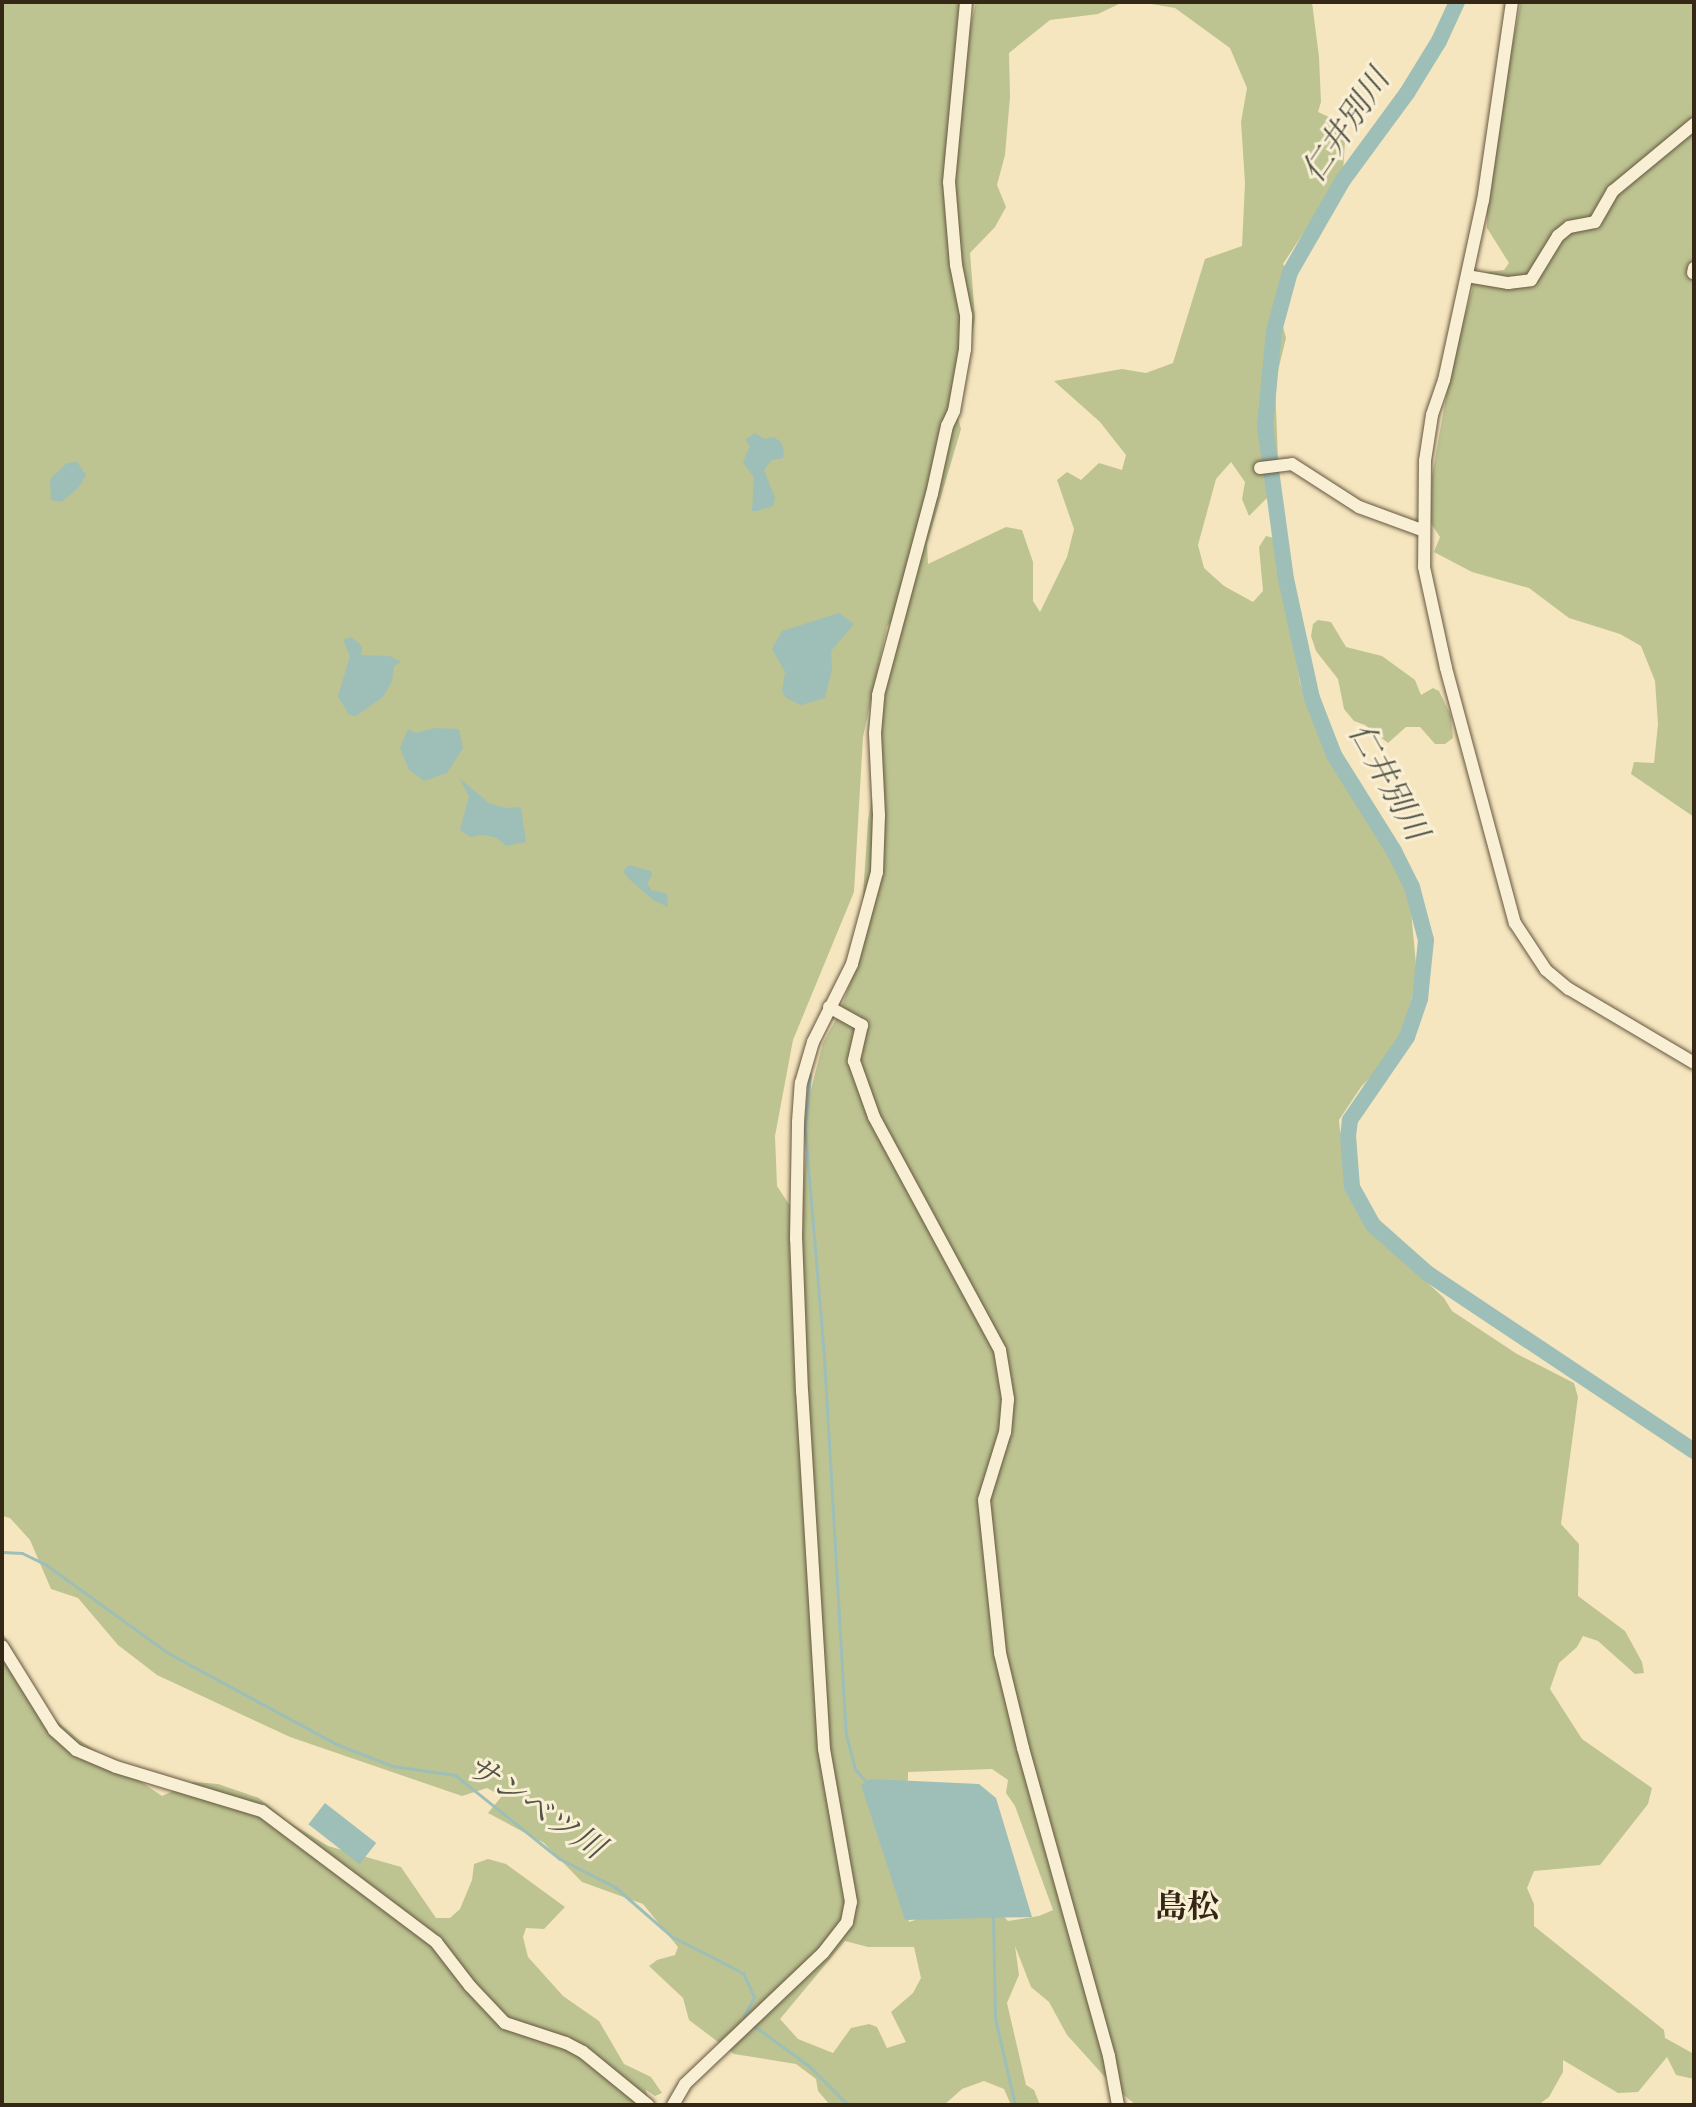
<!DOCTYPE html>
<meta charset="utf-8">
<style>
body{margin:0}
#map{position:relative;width:1696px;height:2107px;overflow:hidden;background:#f6e6bf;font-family:Vollkorn,"Noto Serif JP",serif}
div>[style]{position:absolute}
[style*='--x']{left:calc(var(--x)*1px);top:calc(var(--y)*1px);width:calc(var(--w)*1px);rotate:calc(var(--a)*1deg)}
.green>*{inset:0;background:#bdc491}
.water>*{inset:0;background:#9ebeb8;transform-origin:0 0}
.stream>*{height:3px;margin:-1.5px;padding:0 1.5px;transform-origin:1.5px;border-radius:1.5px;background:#9ebeb8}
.river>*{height:16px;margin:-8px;padding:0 8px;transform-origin:8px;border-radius:8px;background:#9ebeb8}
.roads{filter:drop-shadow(0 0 2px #655740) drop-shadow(0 0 2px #655740)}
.minor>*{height:12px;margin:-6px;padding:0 6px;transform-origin:6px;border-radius:6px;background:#f9efd5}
span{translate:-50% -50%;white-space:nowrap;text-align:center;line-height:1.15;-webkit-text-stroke:6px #f9efd5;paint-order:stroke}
.water-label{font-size:32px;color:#545446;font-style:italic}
.neighbourhood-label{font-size:32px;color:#352715;font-weight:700}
.frame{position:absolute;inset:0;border:4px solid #352715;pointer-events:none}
</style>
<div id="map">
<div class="green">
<div style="clip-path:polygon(evenodd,2px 2px,960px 2px,951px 109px,976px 2px,1123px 2px,1098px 14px,1050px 20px,1009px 53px,1010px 97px,1005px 155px,997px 185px,1006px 207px,995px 227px,970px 253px,975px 318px,958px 418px,961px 429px,927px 544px,928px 564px,1006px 527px,1022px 530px,1033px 562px,1033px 601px,1040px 612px,1067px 557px,1074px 529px,1057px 480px,1067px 472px,1081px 480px,1099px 463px,1122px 470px,1126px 455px,1100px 422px,1054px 381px,1122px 369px,1146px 373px,1173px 363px,1205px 259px,1242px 246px,1245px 183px,1241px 122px,1247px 88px,1230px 48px,1175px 8px,1139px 2px,1312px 2px,1319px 57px,1321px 102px,1318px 112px,1338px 121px,1345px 141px,1343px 173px,1283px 264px,1295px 282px,1282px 323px,1286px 338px,1275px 383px,1279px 486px,1249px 516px,1242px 499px,1245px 482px,1231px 462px,1216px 479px,1198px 545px,1204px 568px,1224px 586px,1253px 602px,1263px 591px,1259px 547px,1266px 536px,1274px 538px,1300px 683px,1320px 737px,1342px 780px,1368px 805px,1397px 862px,1410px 900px,1417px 975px,1401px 1045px,1361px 1087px,1339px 1120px,1345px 1191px,1366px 1226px,1444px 1298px,1452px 1311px,1517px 1354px,1574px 1383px,1578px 1397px,1561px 1524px,1579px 1544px,1578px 1596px,1625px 1631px,1642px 1662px,1644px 1673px,1635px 1674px,1598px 1641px,1583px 1636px,1577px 1647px,1559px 1663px,1550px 1689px,1582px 1739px,1652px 1788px,1648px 1804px,1600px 1865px,1534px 1871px,1527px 1888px,1534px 1904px,1534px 1926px,1664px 2030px,1665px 2038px,1694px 2054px,1694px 2079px,1676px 2075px,1667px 2057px,1638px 2092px,1618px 2093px,1563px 2060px,1563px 2072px,1549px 2097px,1538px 2105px,1136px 2105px,1114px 2087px,1067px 2035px,1049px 2002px,1031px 1987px,1015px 1946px,1019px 1975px,1007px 2003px,1026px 2085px,1034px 2090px,1040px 2105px,1011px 2105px,1004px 2089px,984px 2081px,962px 2089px,944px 2105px,830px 2105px,818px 2091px,816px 2079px,796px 2064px,734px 2054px,689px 2020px,683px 1998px,649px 1966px,657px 1960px,675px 1955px,678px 1947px,643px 1904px,582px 1882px,544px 1843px,488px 1813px,502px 1796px,487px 1788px,462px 1796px,290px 1737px,157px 1675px,118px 1645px,78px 1598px,51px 1589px,30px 1540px,10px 1518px,2px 1516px,2px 2px,893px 621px,880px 703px,880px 753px,868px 820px,859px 957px,840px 1012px,823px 1043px,809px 1097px,802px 1214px,794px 1212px,777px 1186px,775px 1136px,793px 1040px,854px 892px,863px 737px,887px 626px,893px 621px,2px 2px,992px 1769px,1008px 1780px,1006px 1793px,1015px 1806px,1053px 1910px,1039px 1916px,1008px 1921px,997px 1910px,945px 1910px,909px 1922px,906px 1908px,908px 1772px,992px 1769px,2px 2px,845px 1941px,868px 1947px,914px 1947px,921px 1978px,913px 1993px,891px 2012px,906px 2042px,887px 2048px,877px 2027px,869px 2024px,851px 2028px,833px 2053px,798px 2039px,780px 2019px,845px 1941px)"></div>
<div style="clip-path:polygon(1521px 2px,1694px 2px,1694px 817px,1631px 774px,1634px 762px,1654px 763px,1658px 724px,1655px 681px,1641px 646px,1620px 634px,1569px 618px,1529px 588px,1472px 572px,1434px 552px,1440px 537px,1430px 522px,1432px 476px,1453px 358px,1474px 284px,1487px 272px,1504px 270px,1509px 263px,1487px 228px,1487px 208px,1497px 121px)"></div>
<div style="clip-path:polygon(1318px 620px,1331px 622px,1346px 647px,1382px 656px,1415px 680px,1421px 695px,1433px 688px,1439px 691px,1451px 716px,1453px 738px,1445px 744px,1435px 744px,1420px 727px,1406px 727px,1388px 743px,1365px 725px,1354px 721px,1344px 709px,1338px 679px,1316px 651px,1311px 636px,1313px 624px)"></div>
<div style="clip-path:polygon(2px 1631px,45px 1711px,78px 1739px,162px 1796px,194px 1782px,218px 1784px,259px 1798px,287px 1821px,328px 1846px,401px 1867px,436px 1918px,450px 1918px,460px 1909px,472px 1880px,474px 1864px,488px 1859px,506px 1864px,565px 1907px,544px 1929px,526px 1928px,523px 1937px,528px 1957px,563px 1996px,599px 2021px,624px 2064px,651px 2077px,662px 2093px,655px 2096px,646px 2090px,650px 2105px,2px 2105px)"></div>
</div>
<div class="water">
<div style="clip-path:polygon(755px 433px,765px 439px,774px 437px,781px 442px,784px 451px,783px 458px,772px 460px,764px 470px,775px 498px,773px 506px,757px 511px,752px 511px,754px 478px,743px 462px,750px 446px,745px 440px)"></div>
<div style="clip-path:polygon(77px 462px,86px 475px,80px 486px,62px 502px,51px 500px,50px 479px,67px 463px)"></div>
<div style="clip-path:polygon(839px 613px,854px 624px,831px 651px,832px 669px,825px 698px,801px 705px,786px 698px,782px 691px,785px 672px,772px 649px,782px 631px)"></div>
<div style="clip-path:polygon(351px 637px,362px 646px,361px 655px,390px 656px,401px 662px,394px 666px,392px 681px,383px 697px,356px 716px,349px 715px,338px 696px,350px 656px,343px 640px)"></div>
<div style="clip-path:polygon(435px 728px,459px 729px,463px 748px,447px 773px,424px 781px,409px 770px,400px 748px,408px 729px,415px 733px)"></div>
<div style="clip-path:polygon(459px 778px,489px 803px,505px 808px,521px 807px,526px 842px,506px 846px,497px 838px,483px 835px,470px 837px,460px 830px,469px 796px)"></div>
<div style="clip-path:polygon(629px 865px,651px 871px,652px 876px,647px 883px,651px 890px,667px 894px,668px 907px,653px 900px,628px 878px,623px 871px)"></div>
<div style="clip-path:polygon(871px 1779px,979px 1784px,996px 1798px,1032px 1917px,905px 1920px,861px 1785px)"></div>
<div style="left:325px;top:1803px;width:65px;height:27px;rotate:38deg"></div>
</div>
<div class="stream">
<div style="--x:810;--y:1074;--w:56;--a:95.1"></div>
<div style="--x:805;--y:1130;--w:228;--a:85.2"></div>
<div style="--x:824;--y:1357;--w:379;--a:86.7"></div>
<div style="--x:846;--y:1735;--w:35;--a:75"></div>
<div style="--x:855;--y:1769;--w:18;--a:49"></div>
<div style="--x:2;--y:1552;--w:20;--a:3"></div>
<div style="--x:22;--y:1553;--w:25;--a:26"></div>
<div style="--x:45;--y:1564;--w:152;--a:35.9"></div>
<div style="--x:168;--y:1653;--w:191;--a:28.4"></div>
<div style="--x:336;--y:1744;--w:60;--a:21.4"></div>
<div style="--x:392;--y:1766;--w:64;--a:8.1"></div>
<div style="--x:455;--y:1775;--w:134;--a:38.7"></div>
<div style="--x:560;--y:1859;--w:62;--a:27"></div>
<div style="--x:615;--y:1887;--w:74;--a:41.2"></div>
<div style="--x:671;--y:1936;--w:81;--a:27.2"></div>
<div style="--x:743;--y:1973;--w:26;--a:65"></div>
<div style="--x:754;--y:1997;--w:21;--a:118"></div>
<div style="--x:744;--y:2016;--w:6;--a:51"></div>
<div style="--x:993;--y:1916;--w:102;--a:88.9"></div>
<div style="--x:995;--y:2018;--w:89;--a:77.1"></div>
<div style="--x:754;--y:2026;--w:68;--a:36"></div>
<div style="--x:809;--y:2066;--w:55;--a:45"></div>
</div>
<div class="river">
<div style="--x:1457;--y:2;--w:43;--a:114.8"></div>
<div style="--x:1439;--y:41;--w:61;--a:121.6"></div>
<div style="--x:1407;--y:93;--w:108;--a:126.3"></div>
<div style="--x:1343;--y:180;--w:106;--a:119.9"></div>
<div style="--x:1290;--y:272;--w:61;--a:105.2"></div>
<div style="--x:1274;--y:331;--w:95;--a:95.4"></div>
<div style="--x:1265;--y:426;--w:154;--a:82.2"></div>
<div style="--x:1286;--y:579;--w:122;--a:77.7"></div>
<div style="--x:1312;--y:698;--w:61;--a:68.9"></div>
<div style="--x:1334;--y:755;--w:113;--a:58"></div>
<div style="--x:1394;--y:851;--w:40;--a:63.4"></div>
<div style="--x:1412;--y:887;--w:55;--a:75.2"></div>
<div style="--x:1426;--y:940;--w:59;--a:95.8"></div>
<div style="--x:1420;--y:999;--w:40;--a:108.9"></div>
<div style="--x:1407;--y:1037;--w:101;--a:124.5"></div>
<div style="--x:1350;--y:1120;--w:16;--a:97"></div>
<div style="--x:1348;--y:1136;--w:51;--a:85.5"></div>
<div style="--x:1352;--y:1187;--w:43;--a:61.1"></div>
<div style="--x:1373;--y:1225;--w:72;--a:41.6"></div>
<div style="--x:1427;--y:1273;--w:321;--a:33.7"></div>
</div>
<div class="roads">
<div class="minor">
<div style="--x:1512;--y:2;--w:200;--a:98.3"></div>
<div style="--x:1483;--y:200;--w:184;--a:102.2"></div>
<div style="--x:1444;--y:380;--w:37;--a:109"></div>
<div style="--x:1432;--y:415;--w:47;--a:98.7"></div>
<div style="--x:1425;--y:461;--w:106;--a:90.5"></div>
<div style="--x:1424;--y:567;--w:103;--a:77.7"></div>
<div style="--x:1446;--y:668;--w:264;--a:74.9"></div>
<div style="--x:1515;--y:923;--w:56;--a:56.6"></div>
<div style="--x:1546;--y:970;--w:30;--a:40"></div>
<div style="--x:1569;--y:989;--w:145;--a:30.6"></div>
<div style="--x:1693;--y:273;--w:5;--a:-79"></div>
<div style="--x:1467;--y:276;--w:42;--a:9.7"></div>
<div style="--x:1508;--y:283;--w:23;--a:-7"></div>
<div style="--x:1531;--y:280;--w:52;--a:-58.5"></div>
<div style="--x:1558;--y:236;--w:14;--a:-39"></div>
<div style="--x:1569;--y:227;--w:26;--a:-11"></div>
<div style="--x:1595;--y:222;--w:36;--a:-60"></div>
<div style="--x:1613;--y:191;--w:105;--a:-39.6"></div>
<div style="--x:1260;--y:468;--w:32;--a:-7"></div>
<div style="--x:1292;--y:464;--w:80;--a:32.7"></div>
<div style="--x:1359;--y:507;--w:67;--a:20.1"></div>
<div style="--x:829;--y:1007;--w:38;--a:29"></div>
<div style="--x:862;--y:1025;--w:37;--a:103"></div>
<div style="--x:854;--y:1061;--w:59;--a:70.3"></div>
<div style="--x:874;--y:1117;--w:265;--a:61.6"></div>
<div style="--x:1000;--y:1350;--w:50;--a:80.7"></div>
<div style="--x:1008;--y:1399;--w:33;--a:95"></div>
<div style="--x:1005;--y:1432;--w:71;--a:107.2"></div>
<div style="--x:984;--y:1500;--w:154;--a:84"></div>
<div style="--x:1000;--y:1653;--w:98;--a:76.4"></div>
<div style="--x:1023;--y:1748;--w:320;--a:74.4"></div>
<div style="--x:1109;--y:2056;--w:50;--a:79.6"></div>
<div style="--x:2;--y:1646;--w:99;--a:58.2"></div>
<div style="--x:54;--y:1730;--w:30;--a:42"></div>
<div style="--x:76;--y:1750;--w:43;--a:23"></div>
<div style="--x:116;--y:1767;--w:152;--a:16.8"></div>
<div style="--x:262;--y:1811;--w:218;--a:37"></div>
<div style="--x:436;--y:1942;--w:56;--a:52.3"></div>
<div style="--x:470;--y:1986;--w:51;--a:46.6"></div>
<div style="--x:505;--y:2023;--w:64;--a:18.2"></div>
<div style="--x:566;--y:2043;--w:19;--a:28"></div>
<div style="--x:583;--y:2052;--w:84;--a:39.2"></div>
<div style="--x:673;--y:2105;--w:24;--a:-60"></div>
<div style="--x:685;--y:2084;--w:190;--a:-43.5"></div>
<div style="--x:823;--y:1953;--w:39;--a:-52"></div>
<div style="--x:847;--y:1922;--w:20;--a:-79"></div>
<div style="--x:851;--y:1902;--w:155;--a:-100"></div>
<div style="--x:824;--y:1749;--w:358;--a:-93.5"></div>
<div style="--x:802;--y:1392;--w:153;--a:-92.2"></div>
<div style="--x:796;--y:1239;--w:117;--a:-89"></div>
<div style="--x:798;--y:1122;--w:39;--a:-86"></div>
<div style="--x:801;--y:1083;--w:43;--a:-73.7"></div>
<div style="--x:813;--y:1042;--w:87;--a:-63.4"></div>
<div style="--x:852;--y:964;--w:95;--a:-74.8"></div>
<div style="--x:877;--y:872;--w:57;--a:-88"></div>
<div style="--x:879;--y:815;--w:82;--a:-92.8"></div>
<div style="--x:875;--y:733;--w:38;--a:-85"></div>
<div style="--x:878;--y:695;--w:208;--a:-75"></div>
<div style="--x:932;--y:494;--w:70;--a:-77.6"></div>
<div style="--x:947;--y:426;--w:17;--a:-65"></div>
<div style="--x:954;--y:411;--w:63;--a:-79.9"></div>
<div style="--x:965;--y:349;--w:34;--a:-88"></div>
<div style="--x:966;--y:315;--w:51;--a:-101.3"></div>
<div style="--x:956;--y:265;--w:83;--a:-94.8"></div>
<div style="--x:949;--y:182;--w:181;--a:-84.6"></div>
</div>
</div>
<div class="water-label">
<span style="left:1348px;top:127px;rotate:-56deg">仁井別川</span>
<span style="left:1386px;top:783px;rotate:61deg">仁井別川</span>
<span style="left:534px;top:1809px;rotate:34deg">サンベツ川</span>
</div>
<div class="neighbourhood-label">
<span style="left:1187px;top:1909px">島松</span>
</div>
<div class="frame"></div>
</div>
